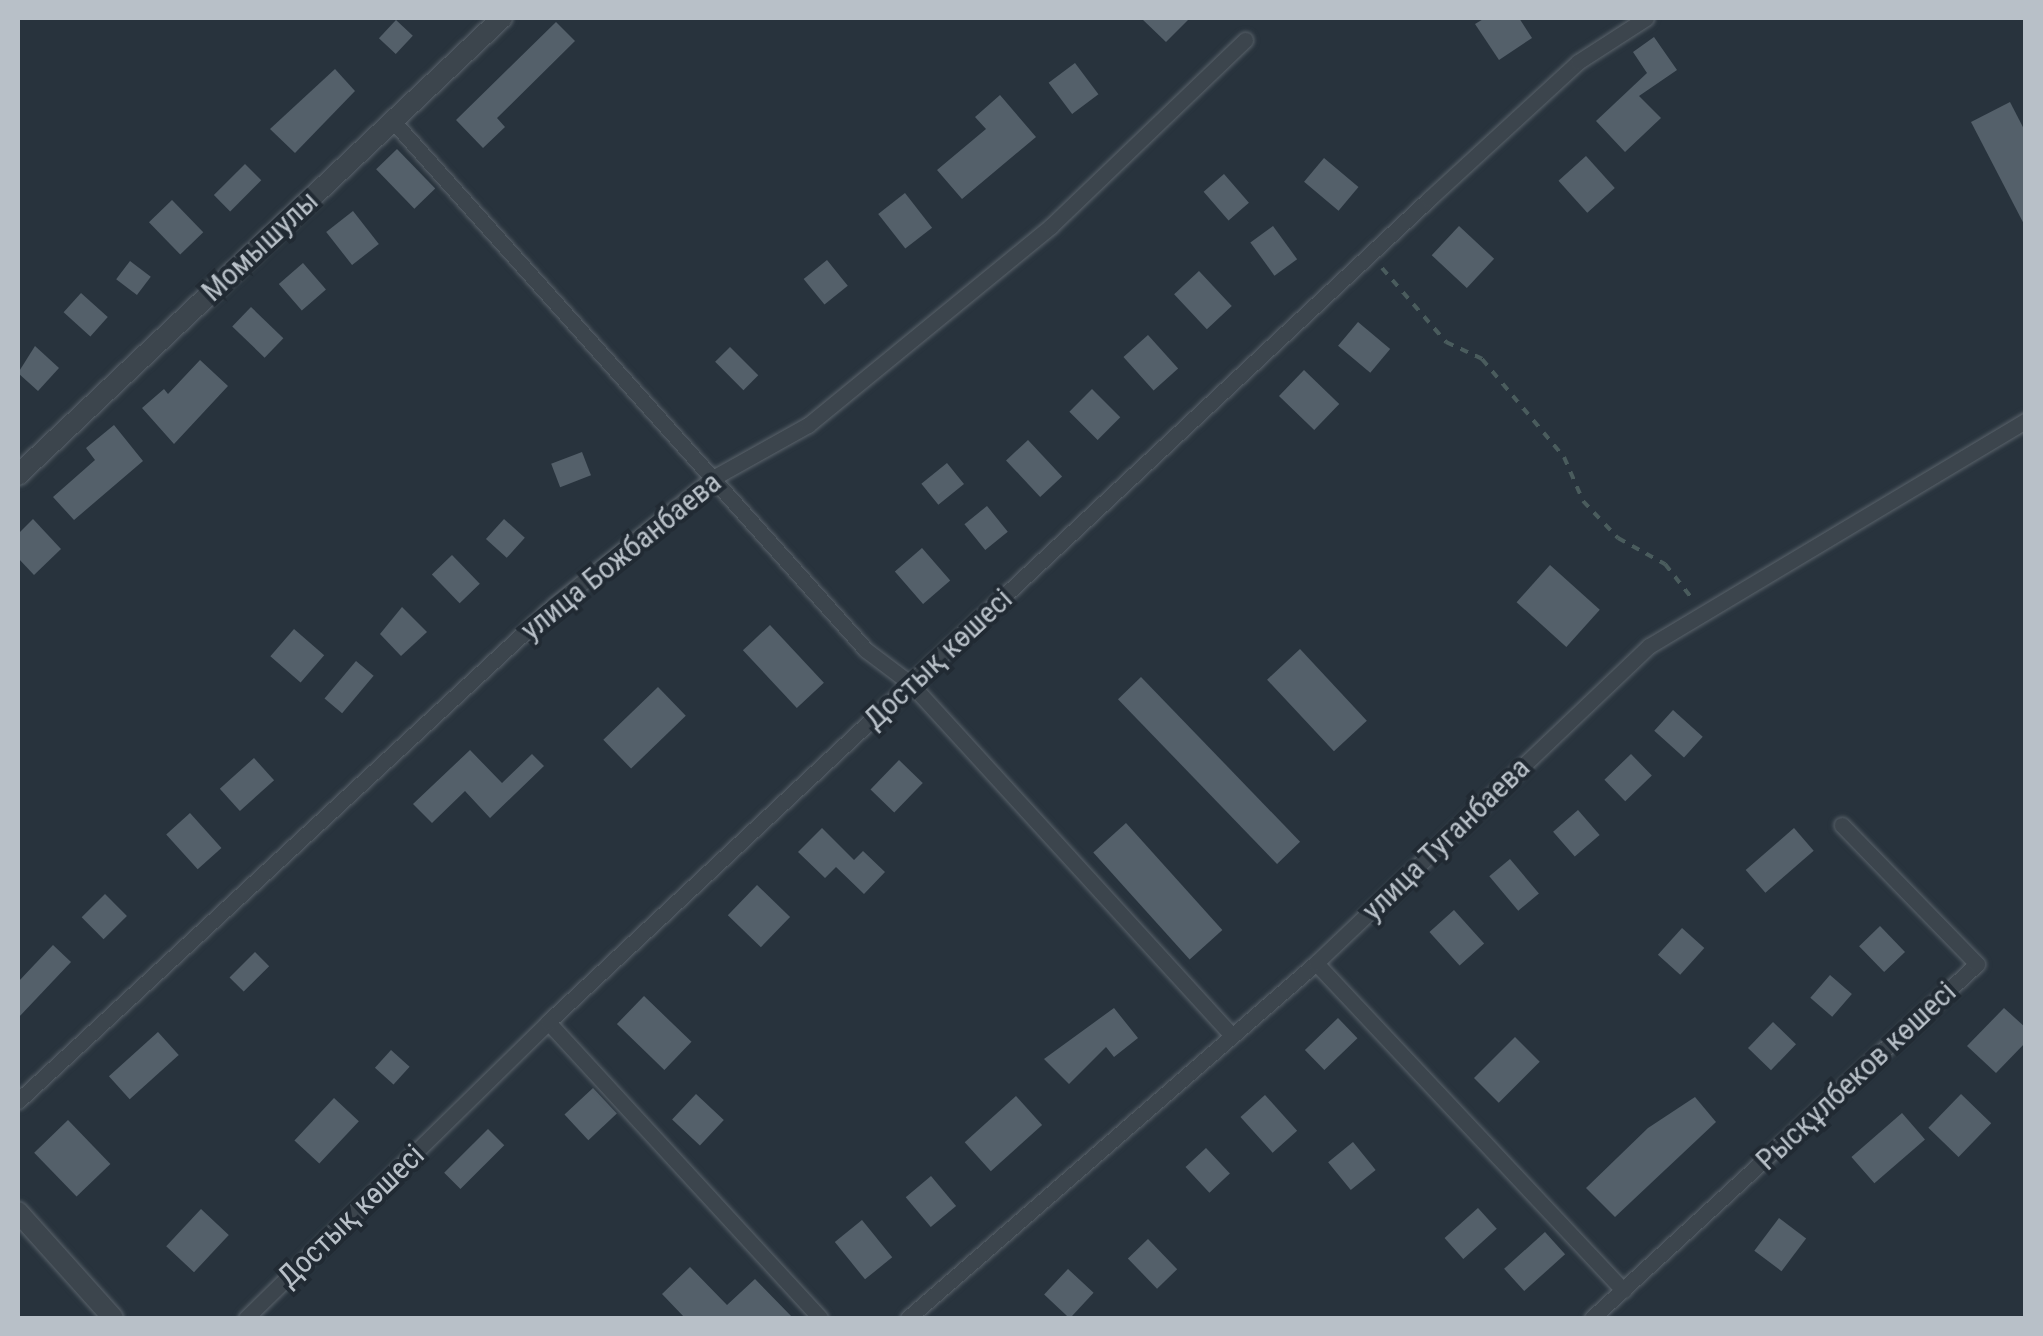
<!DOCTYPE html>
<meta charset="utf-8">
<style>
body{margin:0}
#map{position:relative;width:2043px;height:1336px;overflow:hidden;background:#28333d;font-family:"Roboto Condensed",sans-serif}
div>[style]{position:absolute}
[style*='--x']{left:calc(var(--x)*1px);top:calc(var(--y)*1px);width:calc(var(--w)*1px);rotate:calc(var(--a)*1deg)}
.building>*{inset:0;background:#54606a;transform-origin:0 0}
.path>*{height:4px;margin-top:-2px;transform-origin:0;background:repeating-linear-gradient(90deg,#4a5c5d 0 8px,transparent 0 16px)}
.roads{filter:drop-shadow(0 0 2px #5a636b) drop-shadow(0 0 2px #5a636b)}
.minor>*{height:15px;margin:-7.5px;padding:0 7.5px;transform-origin:7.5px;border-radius:7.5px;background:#3c454d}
.tertiary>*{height:20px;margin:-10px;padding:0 10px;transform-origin:10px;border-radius:10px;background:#3c454d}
span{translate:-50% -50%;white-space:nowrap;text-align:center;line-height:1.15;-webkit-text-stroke:8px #212a33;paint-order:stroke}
.street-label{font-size:30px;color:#b8c0c8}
.frame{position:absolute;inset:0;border:20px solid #b8c0c8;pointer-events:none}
</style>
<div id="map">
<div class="building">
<div style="clip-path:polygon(1141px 18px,1190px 18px,1166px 42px)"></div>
<div style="clip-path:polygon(1485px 18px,1519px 18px,1532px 38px,1499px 60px,1475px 24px)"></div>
<div style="left:396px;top:20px;width:23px;height:25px;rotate:43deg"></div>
<div style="clip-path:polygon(556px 22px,575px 41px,497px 118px,505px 127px,483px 148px,456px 120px)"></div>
<div style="clip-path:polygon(1654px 37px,1677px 70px,1639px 96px,1661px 118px,1625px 152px,1596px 121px,1647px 73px,1633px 52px)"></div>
<div style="left:1075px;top:63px;width:39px;height:33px;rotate:53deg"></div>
<div style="clip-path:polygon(335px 69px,355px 91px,295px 153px,270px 129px)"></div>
<div style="clip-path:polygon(1000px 95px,1036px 137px,962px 199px,937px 170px,986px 129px,975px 117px)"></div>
<div style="clip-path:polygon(2010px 102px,2026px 133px,2026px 228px,1971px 122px)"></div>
<div style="left:397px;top:149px;width:55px;height:29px;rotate:46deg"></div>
<div style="left:1586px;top:156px;width:43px;height:37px;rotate:48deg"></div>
<div style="left:1324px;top:158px;width:45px;height:31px;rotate:40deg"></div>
<div style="left:245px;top:164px;width:23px;height:44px;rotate:45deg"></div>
<div style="left:1224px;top:174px;width:38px;height:27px;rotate:49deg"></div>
<div style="left:905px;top:193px;width:44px;height:34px;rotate:52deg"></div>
<div style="left:172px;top:200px;width:45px;height:32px;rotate:46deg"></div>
<div style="left:353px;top:211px;width:42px;height:34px;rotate:52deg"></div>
<div style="left:1273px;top:226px;width:41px;height:28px;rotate:54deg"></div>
<div style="left:1459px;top:226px;width:48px;height:40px;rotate:43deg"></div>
<div style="left:827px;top:260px;width:33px;height:30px;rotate:51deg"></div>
<div style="left:130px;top:261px;width:26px;height:23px;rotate:37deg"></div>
<div style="left:303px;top:263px;width:35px;height:32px;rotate:49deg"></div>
<div style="left:1199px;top:271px;width:48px;height:34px;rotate:47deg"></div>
<div style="left:81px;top:293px;width:36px;height:26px;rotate:42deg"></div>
<div style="left:251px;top:307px;width:45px;height:27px;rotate:44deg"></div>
<div style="left:1358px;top:322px;width:42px;height:31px;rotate:40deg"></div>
<div style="left:1148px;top:335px;width:45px;height:33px;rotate:48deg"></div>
<div style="clip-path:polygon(35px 346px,59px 368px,38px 391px,18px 373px)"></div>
<div style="left:730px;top:347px;width:40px;height:21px;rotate:45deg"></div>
<div style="clip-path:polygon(200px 360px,228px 386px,174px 444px,142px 408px,164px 389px,168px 394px)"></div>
<div style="left:1304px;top:370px;width:49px;height:36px;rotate:44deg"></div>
<div style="left:1092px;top:389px;width:40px;height:32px;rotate:45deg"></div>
<div style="clip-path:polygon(114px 425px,143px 461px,74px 520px,53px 497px,95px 460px,86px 448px)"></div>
<div style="left:1028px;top:440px;width:50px;height:30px;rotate:47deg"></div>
<div style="left:582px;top:452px;width:25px;height:33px;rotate:69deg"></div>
<div style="left:947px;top:463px;width:27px;height:33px;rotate:51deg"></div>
<div style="left:987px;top:506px;width:33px;height:29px;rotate:51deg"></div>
<div style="clip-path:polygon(33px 519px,61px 549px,34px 575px,18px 558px,18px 534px)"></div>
<div style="left:504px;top:519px;width:28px;height:27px;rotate:42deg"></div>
<div style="left:922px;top:548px;width:43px;height:36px;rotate:49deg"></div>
<div style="left:452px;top:555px;width:40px;height:28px;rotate:46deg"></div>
<div style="left:1550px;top:565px;width:67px;height:50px;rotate:42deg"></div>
<div style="clip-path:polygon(402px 607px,427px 632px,401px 656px,380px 634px)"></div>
<div style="left:770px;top:625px;width:79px;height:37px;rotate:47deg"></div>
<div style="left:294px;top:629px;width:40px;height:36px;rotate:41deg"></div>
<div style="left:1300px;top:649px;width:98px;height:45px;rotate:47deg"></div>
<div style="left:356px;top:661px;width:23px;height:49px;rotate:40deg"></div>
<div style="left:1141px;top:677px;width:229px;height:32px;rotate:46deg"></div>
<div style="left:658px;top:687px;width:40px;height:76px;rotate:46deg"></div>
<div style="left:1673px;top:710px;width:40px;height:28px;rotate:42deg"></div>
<div style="clip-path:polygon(470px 750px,502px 783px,532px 754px,544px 766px,490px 818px,465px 791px,432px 823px,413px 804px)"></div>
<div style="left:1631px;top:754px;width:30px;height:37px;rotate:46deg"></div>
<div style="left:254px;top:758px;width:30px;height:46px;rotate:48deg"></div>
<div style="left:899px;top:760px;width:33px;height:41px;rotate:44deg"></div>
<div style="left:1578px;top:810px;width:33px;height:33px;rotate:49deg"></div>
<div style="left:190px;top:813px;width:47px;height:32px;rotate:48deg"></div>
<div style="left:1126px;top:823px;width:144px;height:44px;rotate:48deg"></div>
<div style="clip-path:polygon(822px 828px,854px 860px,863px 851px,885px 872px,864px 894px,836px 867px,825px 878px,798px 852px)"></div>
<div style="left:1794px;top:828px;width:30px;height:64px;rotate:49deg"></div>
<div style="left:1510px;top:859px;width:45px;height:27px;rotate:50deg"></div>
<div style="left:757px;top:885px;width:46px;height:42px;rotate:44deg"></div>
<div style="left:105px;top:894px;width:31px;height:33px;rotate:45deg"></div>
<div style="left:1454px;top:910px;width:45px;height:33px;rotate:48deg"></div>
<div style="left:1880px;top:926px;width:36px;height:29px;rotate:46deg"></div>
<div style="left:1682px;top:928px;width:30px;height:36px;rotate:42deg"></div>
<div style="clip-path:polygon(53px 945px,71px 962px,18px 1018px,18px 982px)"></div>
<div style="left:255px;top:952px;width:20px;height:36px;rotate:45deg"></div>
<div style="left:1830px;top:975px;width:29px;height:30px;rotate:41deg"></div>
<div style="left:644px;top:996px;width:66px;height:39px;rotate:44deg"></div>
<div style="clip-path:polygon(1114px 1008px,1138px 1038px,1114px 1057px,1106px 1047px,1069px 1084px,1044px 1059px)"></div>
<div style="clip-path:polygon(2004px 1008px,2026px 1028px,2026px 1042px,1996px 1073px,1967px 1046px)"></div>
<div style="left:1338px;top:1018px;width:28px;height:46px;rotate:46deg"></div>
<div style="left:1773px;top:1022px;width:32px;height:36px;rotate:44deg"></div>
<div style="left:158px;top:1032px;width:31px;height:66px;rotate:48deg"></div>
<div style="left:1515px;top:1037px;width:35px;height:58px;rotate:45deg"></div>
<div style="left:391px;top:1050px;width:25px;height:24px;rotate:42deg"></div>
<div style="left:593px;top:1088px;width:35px;height:39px;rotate:47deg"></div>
<div style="left:696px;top:1094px;width:38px;height:35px;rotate:43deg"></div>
<div style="left:1961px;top:1094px;width:42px;height:47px;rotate:44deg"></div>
<div style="left:1265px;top:1095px;width:48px;height:33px;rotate:48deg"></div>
<div style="left:1016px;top:1096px;width:39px;height:69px;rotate:48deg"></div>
<div style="clip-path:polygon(1695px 1097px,1716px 1122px,1615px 1217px,1586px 1188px,1648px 1128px)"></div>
<div style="left:334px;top:1098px;width:34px;height:58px;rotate:43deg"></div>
<div style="left:1902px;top:1113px;width:35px;height:67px;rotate:49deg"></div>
<div style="left:68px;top:1120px;width:61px;height:47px;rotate:46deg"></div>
<div style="left:488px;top:1129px;width:23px;height:62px;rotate:45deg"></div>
<div style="left:1353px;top:1142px;width:36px;height:32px;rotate:51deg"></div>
<div style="left:1206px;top:1148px;width:35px;height:28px;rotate:47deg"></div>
<div style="left:931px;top:1176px;width:39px;height:33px;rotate:50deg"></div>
<div style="left:1478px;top:1208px;width:28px;height:45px;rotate:48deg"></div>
<div style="left:201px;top:1209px;width:38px;height:51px;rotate:43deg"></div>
<div style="left:1779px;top:1218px;width:34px;height:41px;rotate:37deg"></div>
<div style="left:862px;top:1220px;width:48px;height:35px;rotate:51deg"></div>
<div style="left:1545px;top:1232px;width:30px;height:55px;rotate:48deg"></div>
<div style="left:1148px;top:1239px;width:42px;height:28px;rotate:46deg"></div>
<div style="clip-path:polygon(690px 1267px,727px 1305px,755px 1279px,793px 1318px,685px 1318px,662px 1294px)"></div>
<div style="left:1068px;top:1269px;width:35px;height:35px;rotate:43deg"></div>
</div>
<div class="path">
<div style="--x:1382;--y:268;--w:98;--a:49.1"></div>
<div style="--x:1446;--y:342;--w:40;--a:25"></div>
<div style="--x:1482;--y:359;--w:128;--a:50.1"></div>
<div style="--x:1564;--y:457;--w:48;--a:66.6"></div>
<div style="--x:1583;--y:501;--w:51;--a:46.6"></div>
<div style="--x:1618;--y:538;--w:54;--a:29"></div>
<div style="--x:1665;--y:564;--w:47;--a:51.9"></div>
</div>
<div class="roads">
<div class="minor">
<div style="--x:392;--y:120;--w:711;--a:48.19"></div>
<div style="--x:866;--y:650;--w:56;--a:37.1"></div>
<div style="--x:911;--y:684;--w:476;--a:47.6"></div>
<div style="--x:1316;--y:963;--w:449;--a:46.8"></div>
<div style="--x:548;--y:1022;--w:402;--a:47.4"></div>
<div style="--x:18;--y:1101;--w:730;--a:-42.78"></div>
<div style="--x:554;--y:605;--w:203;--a:-38.6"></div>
<div style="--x:713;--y:478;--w:109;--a:-29.2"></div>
<div style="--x:808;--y:425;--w:314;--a:-39.3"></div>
<div style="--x:1051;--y:226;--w:269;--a:-43.8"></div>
<div style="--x:246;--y:1318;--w:423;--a:-44.4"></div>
<div style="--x:548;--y:1022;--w:1206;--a:-43.05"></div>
<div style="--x:1429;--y:199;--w:202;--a:-42.6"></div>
<div style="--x:1578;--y:62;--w:81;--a:-32.9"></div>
<div style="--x:908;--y:1318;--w:541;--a:-41.03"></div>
<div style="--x:1316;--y:963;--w:460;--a:-43.6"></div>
<div style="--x:1649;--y:646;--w:440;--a:-30.9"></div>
<div style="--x:1592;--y:1318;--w:523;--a:-42.6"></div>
<div style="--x:1977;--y:964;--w:194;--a:-134.2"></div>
</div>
<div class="tertiary">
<div style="--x:18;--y:475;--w:666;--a:-43.36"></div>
<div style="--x:18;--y:1212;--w:142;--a:48.1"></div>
</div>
</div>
<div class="street-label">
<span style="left:260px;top:246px;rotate:-43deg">Момышулы</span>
<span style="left:621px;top:556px;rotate:-39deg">улица Божбанбаева</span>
<span style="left:938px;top:659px;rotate:-43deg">Достық көшесі</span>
<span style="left:1446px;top:839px;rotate:-44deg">улица Туганбаева</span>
<span style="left:1856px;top:1076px;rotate:-43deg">Рысқұлбеков көшесі</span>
<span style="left:351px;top:1216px;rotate:-44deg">Достық көшесі</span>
</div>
<div class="frame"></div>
</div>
